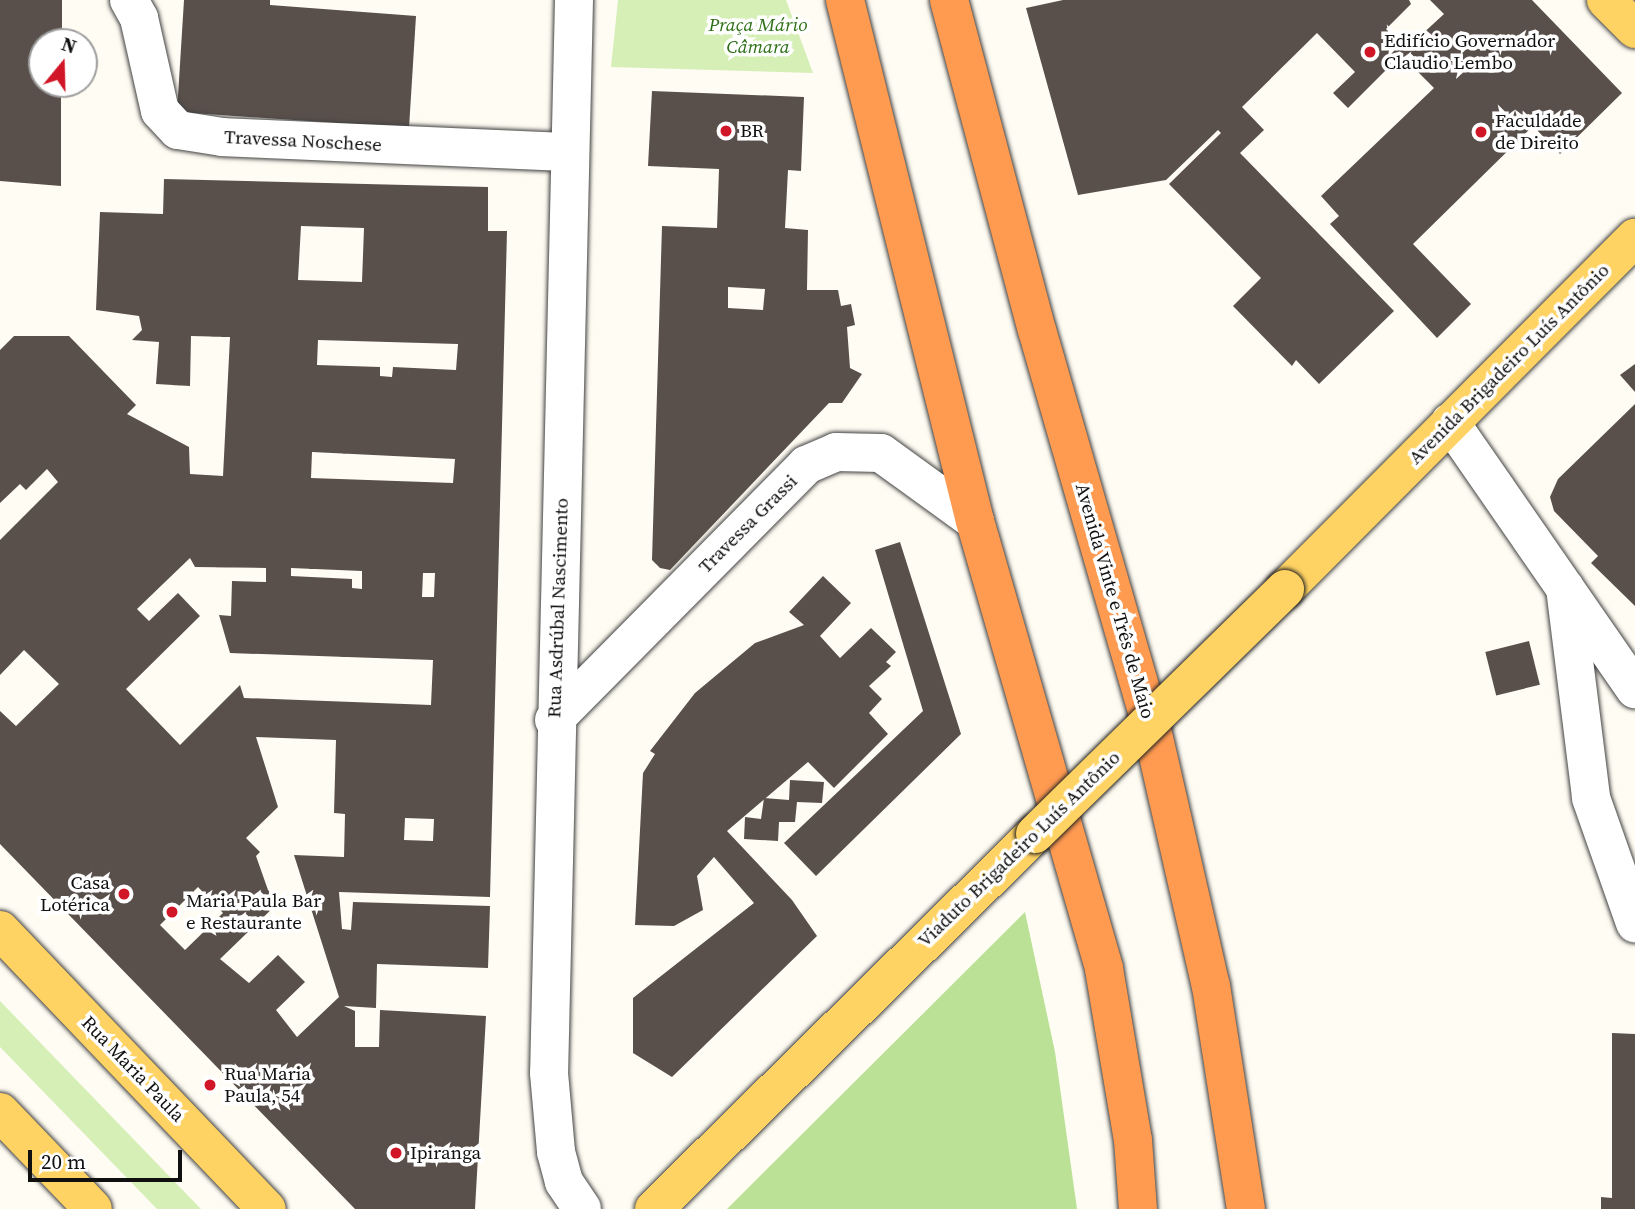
<!DOCTYPE html>
<meta charset="utf-8">
<style>
body{margin:0}
#map{position:relative;width:1635px;height:1209px;overflow:hidden;background:#fffcf3;font-family:"Source Serif 4",serif}
div>[style]{position:absolute}
[style*='--x']{left:calc(var(--x)*1px);top:calc(var(--y)*1px);width:calc(var(--w)*1px);rotate:calc(var(--a)*1deg)}
.green>*{inset:0;background:#d6efb7}
.forest>*{inset:0;background:#bae195}
.building>*{inset:0;background:#5a504b;transform-origin:0 0}
.roads{filter:drop-shadow(0 0 2px #434343) drop-shadow(0 0 2px #434343)}
.minor>*{height:38px;margin:-19px;padding:0 19px;transform-origin:19px;border-radius:19px;background:#fff}
.major>*{height:38px;margin:-19px;padding:0 19px;transform-origin:19px;border-radius:19px;background:#ffd363}
.highway>*{height:38px;margin:-19px;padding:0 19px;transform-origin:19px;border-radius:19px;background:#ff9a51}
.bridges{filter:drop-shadow(0 0 2px #212121) drop-shadow(0 0 2px #212121)}
.major-bridge>*{height:38px;margin:-19px;padding:0 19px;transform-origin:19px;border-radius:19px;background:#ffd363}
.dots>*{width:19px;height:19px;translate:-50% -50%;box-sizing:border-box;border:4px solid #fff;border-radius:50%}
span{translate:-50% -50%;white-space:nowrap;text-align:center;line-height:1.15;-webkit-text-stroke:7px #fff;paint-order:stroke}
.park-label{font-size:19px;color:#2e7018;font-style:italic}
.poi-label{font-size:19px;color:#101010}
.left{translate:0 -50%;text-align:left}
.right{translate:-100% -50%;text-align:right}
.street-label{font-size:19px;color:#101010}
.north{position:absolute;left:28px;top:28px;width:70px;height:70px;box-sizing:border-box;background:#fff;border:2px solid #9f9f9f;border-radius:50%;rotate:19deg;font-size:19px;font-weight:700;line-height:28px;text-align:center;color:#101010}
.north::after{content:'';display:block;margin:auto;width:24px;height:32px;background:#d11727;clip-path:polygon(50% 0,100% 100%,50% 72%,0 100%)}
.scale{position:absolute;left:28px;top:1150px;width:154px;height:32px;box-sizing:border-box;border:4px solid #101010;border-top:0;padding-left:9px;font-size:21px;line-height:24px;white-space:nowrap;color:#101010;-webkit-text-stroke:5px #fff;paint-order:stroke}
</style>
<div id="map">
<div class="green">
<div style="clip-path:polygon(618px 0,786px 0,813px 73px,611px 67px)"></div>
<div style="clip-path:polygon(0 1001px,201px 1209px,157px 1209px,0 1047px)"></div>
</div>
<div class="forest">
<div style="clip-path:polygon(1025px 912px,1055px 1052px,1077px 1209px,727px 1209px)"></div>
</div>
<div class="building">
<div style="clip-path:polygon(0 0,62px 0,62px 42px,42px 42px,42px 84px,61px 84px,61px 186px,0 181px)"></div>
<div style="clip-path:polygon(184px 0,270px 0,270px 5px,416px 16px,409px 128px,177px 112px)"></div>
<div style="clip-path:polygon(1063px 0,1409px 0,1411px 4px,1386px 29px,1406px 49px,1444px 14px,1430px 0,1532px 0,1622px 93px,1560px 154px,1533px 126px,1413px 244px,1471px 304px,1437px 338px,1330px 224px,1339px 216px,1321px 196px,1434px 88px,1401px 55px,1348px 108px,1333px 93px,1355px 72px,1317px 33px,1242px 107px,1264px 130px,1240px 153px,1394px 311px,1319px 384px,1296px 360px,1292px 366px,1233px 306px,1261px 278px,1169px 184px,1221px 133px,1218px 130px,1166px 180px,1078px 195px,1026px 8px)"></div>
<div style="clip-path:polygon(evenodd,652px 91px,804px 97px,801px 171px,788px 170px,785px 228px,808px 230px,807px 290px,838px 290px,841px 306px,851px 304px,855px 325px,847px 327px,850px 368px,862px 374px,842px 403px,829px 403px,670px 570px,660px 568px,652px 560px,662px 226px,717px 228px,719px 169px,648px 166px,652px 91px,728px 287px,765px 289px,763px 310px,728px 308px,728px 287px)"></div>
<div style="clip-path:polygon(evenodd,164px 179px,488px 187px,488px 231px,507px 231px,490px 897px,339px 892px,342px 929px,351px 930px,353px 902px,490px 906px,488px 968px,377px 964px,376px 1008px,344px 1006px,355px 1011px,355px 1047px,379px 1047px,380px 1010px,486px 1016px,475px 1209px,355px 1209px,0 844px,0 711px,16px 726px,59px 684px,24px 650px,0 675px,0 540px,58px 482px,47px 469px,26px 490px,20px 484px,0 503px,0 350px,14px 336px,69px 336px,136px 405px,127px 414px,189px 447px,190px 474px,223px 476px,230px 337px,191px 336px,190px 386px,156px 384px,159px 342px,132px 340px,142px 330px,139px 316px,96px 310px,100px 212px,163px 214px,164px 179px,301px 226px,364px 228px,362px 282px,298px 280px,301px 226px,164px 179px,318px 340px,458px 344px,456px 370px,393px 367px,392px 377px,380px 376px,380px 367px,317px 365px,318px 340px,164px 179px,312px 452px,455px 459px,453px 483px,311px 478px,312px 452px,164px 179px,190px 558px,195px 567px,266px 568px,266px 582px,232px 581px,231px 616px,219px 615px,230px 653px,433px 660px,431px 705px,244px 698px,240px 685px,180px 745px,126px 689px,200px 616px,178px 593px,149px 621px,137px 609px,190px 558px,164px 179px,291px 568px,362px 571px,362px 589px,352px 588px,352px 579px,291px 576px,291px 568px,164px 179px,423px 573px,435px 573px,434px 597px,422px 597px,423px 573px,164px 179px,256px 737px,336px 740px,334px 813px,345px 814px,344px 857px,294px 855px,339px 997px,297px 1037px,276px 1010px,305px 982px,278px 955px,249px 983px,220px 959px,279px 902px,268px 890px,256px 856px,260px 852px,246px 838px,278px 807px,256px 737px,164px 179px,405px 818px,434px 819px,433px 841px,404px 840px,405px 818px,164px 179px,198px 887px,223px 913px,185px 950px,160px 925px,198px 887px)"></div>
<div style="clip-path:polygon(1635px 364px,1635px 392px,1620px 375px)"></div>
<div style="clip-path:polygon(1635px 404px,1635px 606px,1591px 563px,1598px 556px,1554px 511px,1550px 497px,1558px 479px)"></div>
<div style="clip-path:polygon(900px 542px,961px 734px,816px 876px,784px 843px,923px 711px,875px 550px)"></div>
<div style="clip-path:polygon(823px 576px,851px 603px,820px 636px,840px 658px,871px 628px,896px 652px,886px 662px,891px 666px,869px 686px,882px 699px,869px 713px,888px 734px,834px 788px,808px 762px,727px 831px,792px 900px,817px 936px,672px 1077px,633px 1053px,633px 998px,754px 903px,714px 857px,697px 876px,703px 910px,674px 926px,635px 925px,643px 773px,655px 754px,650px 751px,695px 693px,755px 643px,804px 625px,789px 612px)"></div>
<div style="left:1529px;top:641px;width:45px;height:45px;rotate:76deg"></div>
<div style="clip-path:polygon(790px 780px,824px 782px,822px 803px,797px 802px,795px 822px,779px 822px,778px 841px,744px 839px,745px 817px,761px 819px,764px 798px,789px 800px)"></div>
<div style="clip-path:polygon(1612px 1033px,1635px 1034px,1635px 1209px,1601px 1209px,1601px 1197px,1612px 1198px)"></div>
</div>
<div class="roads">
<div class="minor">
<div style="--x:129;--y:0;--w:21;--a:61"></div>
<div style="--x:139;--y:18;--w:95;--a:77.3"></div>
<div style="--x:160;--y:111;--w:26;--a:47"></div>
<div style="--x:178;--y:130;--w:45;--a:9"></div>
<div style="--x:222;--y:137;--w:348;--a:2.5"></div>
<div style="--x:574;--y:0;--w:1073;--a:91.33"></div>
<div style="--x:549;--y:1073;--w:79;--a:84.9"></div>
<div style="--x:556;--y:1152;--w:31;--a:75"></div>
<div style="--x:564;--y:1182;--w:32;--a:56"></div>
<div style="--x:1450;--y:422;--w:325;--a:55.3"></div>
<div style="--x:1565;--y:588;--w:212;--a:82.9"></div>
<div style="--x:1591;--y:798;--w:133;--a:70.6"></div>
<div style="--x:554;--y:720;--w:359;--a:-45.3"></div>
<div style="--x:806;--y:465;--w:33;--a:-23"></div>
<div style="--x:836;--y:452;--w:45;--a:1.3"></div>
<div style="--x:881;--y:453;--w:116;--a:35.9"></div>
</div>
<div class="major">
<div style="--x:1606;--y:0;--w:41;--a:45"></div>
<div style="--x:1285;--y:589;--w:496;--a:-45.1"></div>
<div style="--x:0;--y:930;--w:386;--a:46.3"></div>
<div style="--x:0;--y:1112;--w:134;--a:46.2"></div>
<div style="--x:654;--y:1209;--w:535;--a:-44.55"></div>
</div>
<div class="highway">
<div style="--x:845;--y:0;--w:537;--a:75.99"></div>
<div style="--x:975;--y:521;--w:466;--a:73.9"></div>
<div style="--x:1104;--y:969;--w:173;--a:80.4"></div>
<div style="--x:1133;--y:1140;--w:69;--a:85.9"></div>
<div style="--x:949;--y:0;--w:342;--a:75.1"></div>
<div style="--x:1037;--y:330;--w:411;--a:73.9"></div>
<div style="--x:1151;--y:725;--w:268;--a:77.1"></div>
<div style="--x:1211;--y:986;--w:226;--a:81.1"></div>
</div>
</div>
<div class="bridges">
<div class="major-bridge">
<div style="--x:1035;--y:834;--w:350;--a:-44.4"></div>
</div>
</div>
<div class="dots">
<div style="left:1370px;top:52px;background:#d11727"></div>
<div style="left:726px;top:131px;background:#d11727"></div>
<div style="left:1481px;top:132px;background:#d11727"></div>
<div style="left:124px;top:894px;background:#d11727"></div>
<div style="left:172px;top:912px;background:#d11727"></div>
<div style="left:210px;top:1085px;background:#d11727"></div>
<div style="left:396px;top:1153px;background:#d11727"></div>
</div>
<div class="park-label">
<span style="left:758px;top:36px">Praça Mário<br>Câmara</span>
</div>
<div class="poi-label">
<span class="left" style="left:1384px;top:52px">Edifício Governador<br>Claudio Lembo</span>
<span class="left" style="left:1495px;top:132px">Faculdade<br>de Direito</span>
<span class="left" style="left:740px;top:131px">BR</span>
<span class="right" style="left:110px;top:894px">Casa<br>Lotérica</span>
<span class="left" style="left:186px;top:912px">Maria Paula Bar<br>e Restaurante</span>
<span class="left" style="left:224px;top:1085px">Rua Maria<br>Paula, 54</span>
<span class="left" style="left:410px;top:1153px">Ipiranga</span>
</div>
<div class="street-label">
<span style="left:303px;top:141px;rotate:3deg">Travessa Noschese</span>
<span style="left:1509px;top:364px;rotate:-45deg">Avenida Brigadeiro Luís Antônio</span>
<span style="left:748px;top:524px;rotate:-45deg">Travessa Grassi</span>
<span style="left:1115px;top:601px;rotate:74deg">Avenida Vinte e Três de Maio</span>
<span style="left:558px;top:608px;rotate:-88deg">Rua Asdrúbal Nascimento</span>
<span style="left:1019px;top:849px;rotate:-44deg">Viaduto Brigadeiro Luís Antônio</span>
<span style="left:133px;top:1069px;rotate:46deg">Rua Maria Paula</span>
</div>
<div class="north">N</div>
<div class="scale">20 m</div>
</div>
